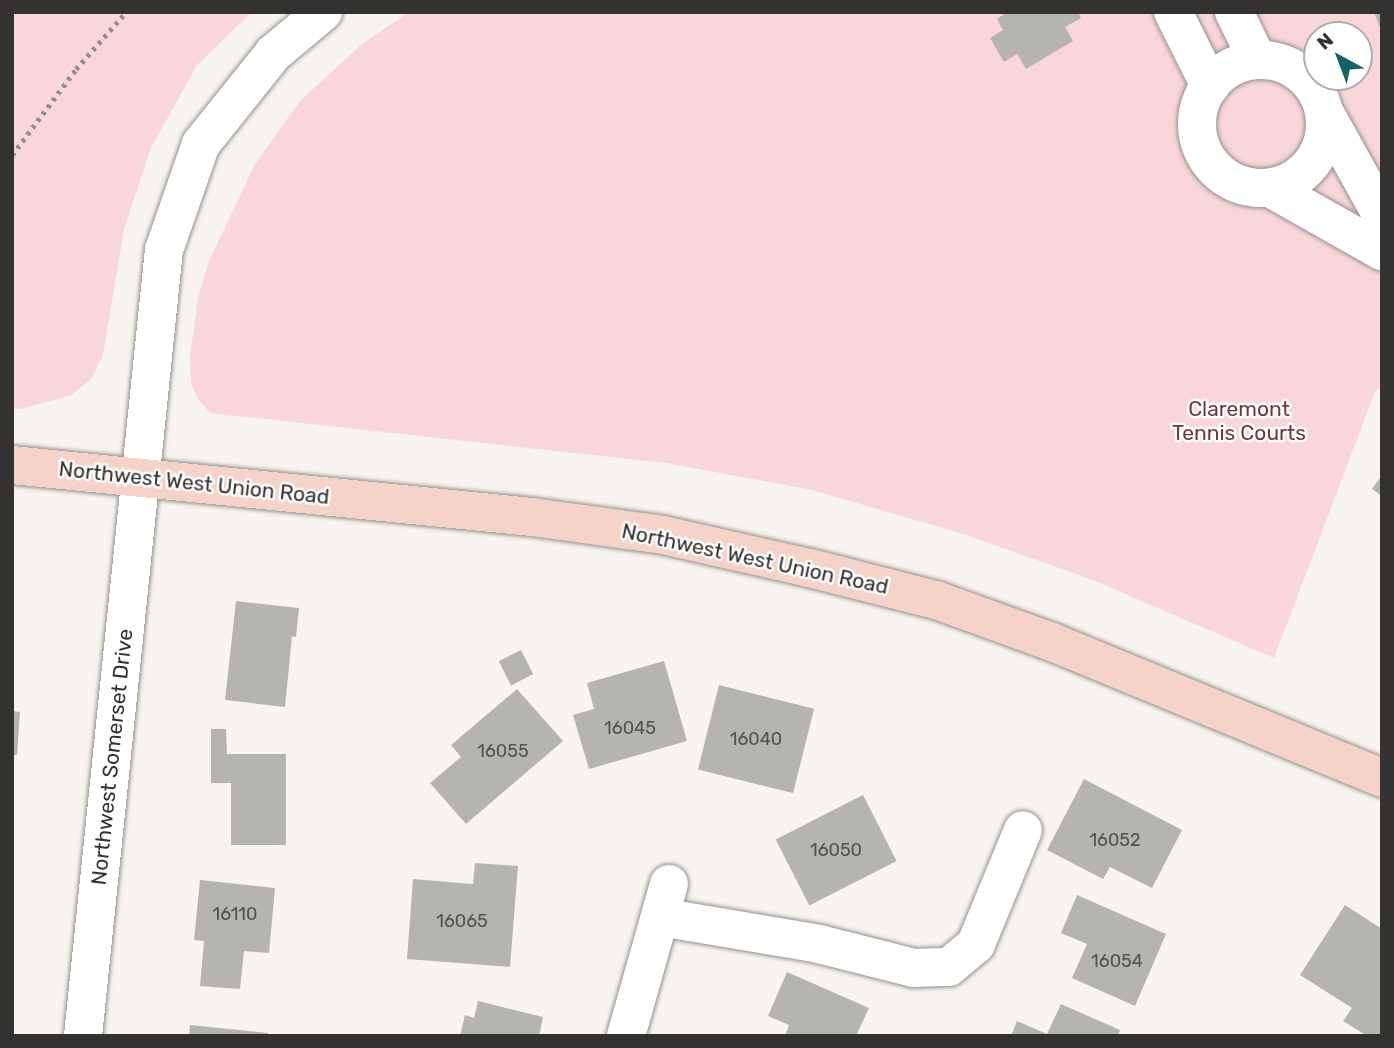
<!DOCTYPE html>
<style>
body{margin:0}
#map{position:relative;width:1394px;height:1048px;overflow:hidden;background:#f8f4ef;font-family:Rubik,sans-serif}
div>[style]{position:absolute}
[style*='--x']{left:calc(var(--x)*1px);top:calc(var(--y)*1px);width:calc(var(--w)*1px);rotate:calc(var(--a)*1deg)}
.green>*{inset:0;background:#f9d6d9}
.building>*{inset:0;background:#b6b4af;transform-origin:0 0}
.path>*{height:4.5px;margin-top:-2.25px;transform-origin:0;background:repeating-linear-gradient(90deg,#918f8b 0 3.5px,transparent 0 8.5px)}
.roads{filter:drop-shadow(0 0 2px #95918d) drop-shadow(0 0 2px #95918d)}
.minor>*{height:38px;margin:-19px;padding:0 19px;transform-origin:19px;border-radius:19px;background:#fff}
.minor>.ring{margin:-19px;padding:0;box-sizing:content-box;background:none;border:38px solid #fff;border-radius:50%}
.major>*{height:38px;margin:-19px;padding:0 19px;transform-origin:19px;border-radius:19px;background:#f5d3c8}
span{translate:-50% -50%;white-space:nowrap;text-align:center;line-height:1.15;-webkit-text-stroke:5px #fff;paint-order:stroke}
.number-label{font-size:18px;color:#545250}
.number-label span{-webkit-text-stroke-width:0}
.park-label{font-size:21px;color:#6f363d}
.street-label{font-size:21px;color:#333230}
.frame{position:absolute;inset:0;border:14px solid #333230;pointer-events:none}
.north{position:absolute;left:1303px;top:21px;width:70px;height:70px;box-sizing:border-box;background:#fff;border:2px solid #adadac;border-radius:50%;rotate:319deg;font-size:19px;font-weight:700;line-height:28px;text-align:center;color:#333230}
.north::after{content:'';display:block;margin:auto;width:24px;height:32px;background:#146467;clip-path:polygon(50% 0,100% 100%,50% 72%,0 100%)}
</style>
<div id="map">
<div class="green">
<div style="clip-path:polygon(12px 12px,252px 12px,197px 65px,151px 148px,124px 230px,103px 355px,91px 379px,72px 395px,21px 409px,12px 408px)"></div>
<div style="clip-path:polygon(evenodd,409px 12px,1382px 12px,1382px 385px,1375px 392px,1274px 658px,1093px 580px,960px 533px,812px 490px,666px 463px,210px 413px,198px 399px,191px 383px,190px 357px,198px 298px,209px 261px,255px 164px,300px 101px,362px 44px,409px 12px,1317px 35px,1359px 35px,1359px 77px,1317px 77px,1317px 35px)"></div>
</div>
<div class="building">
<div style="clip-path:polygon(1007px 12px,1078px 12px,1081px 18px,1065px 27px,1073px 41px,1026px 69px,1017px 54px,1004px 62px,990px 38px,1003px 30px,997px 19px)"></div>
<div style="clip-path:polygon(1374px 12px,1382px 12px,1382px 33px)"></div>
<div style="clip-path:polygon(1382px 475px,1382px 496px,1372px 489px)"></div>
<div style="clip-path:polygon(236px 601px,299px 608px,296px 637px,292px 636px,285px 707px,225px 700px)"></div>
<div style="left:521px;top:650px;width:27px;height:25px;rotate:63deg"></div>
<div style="clip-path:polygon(664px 661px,687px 741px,589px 769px,573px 715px,594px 709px,587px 683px)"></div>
<div style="left:719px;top:685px;width:98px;height:87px;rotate:14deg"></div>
<div style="clip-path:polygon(517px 689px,563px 741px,466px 824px,430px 783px,461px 757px,451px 745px)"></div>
<div style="clip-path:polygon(12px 711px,20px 712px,17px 755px,12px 755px)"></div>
<div style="clip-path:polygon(211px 729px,226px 729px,227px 754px,286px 754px,286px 845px,231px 845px,231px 783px,211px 783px)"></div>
<div style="clip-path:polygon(1084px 779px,1182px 830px,1152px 888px,1110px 867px,1103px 879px,1047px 850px)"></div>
<div style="left:863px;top:795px;width:74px;height:98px;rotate:63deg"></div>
<div style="clip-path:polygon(475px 863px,518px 866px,510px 967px,407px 959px,413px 879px,473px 884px)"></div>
<div style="clip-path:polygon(200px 880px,275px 888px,269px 953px,244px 951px,240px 989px,200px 986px,204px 941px,194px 940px)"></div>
<div style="clip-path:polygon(1077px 895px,1166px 934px,1135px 1006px,1072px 978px,1087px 944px,1061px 933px)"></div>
<div style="clip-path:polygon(1345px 905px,1382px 929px,1382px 1036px,1367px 1036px,1343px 1021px,1352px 1008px,1300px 975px)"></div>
<div style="clip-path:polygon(787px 972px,869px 1008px,856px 1036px,785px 1036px,789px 1025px,768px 1016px)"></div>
<div style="clip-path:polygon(478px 1001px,543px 1017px,539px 1036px,460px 1036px,465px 1015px,474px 1018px)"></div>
<div style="clip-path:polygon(1061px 1004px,1120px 1030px,1118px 1036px,1011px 1036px,1017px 1021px,1047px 1034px)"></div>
<div style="clip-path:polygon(190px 1025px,268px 1033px,268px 1036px,189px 1036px)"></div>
</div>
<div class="path">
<div style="--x:12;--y:155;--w:107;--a:-53.3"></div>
<div style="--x:76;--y:69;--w:76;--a:-48.7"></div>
</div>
<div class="roads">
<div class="minor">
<div style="--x:1173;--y:12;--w:83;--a:63.4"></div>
<div style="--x:1234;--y:12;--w:52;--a:63.9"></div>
<div class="ring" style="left:1197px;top:60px;width:90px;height:90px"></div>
<div style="--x:1326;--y:115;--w:115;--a:61"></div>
<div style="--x:1270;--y:188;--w:129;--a:29.4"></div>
<div style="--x:660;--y:917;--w:161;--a:9.6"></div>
<div style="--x:819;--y:944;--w:98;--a:14.2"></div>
<div style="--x:914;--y:968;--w:35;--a:-2"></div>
<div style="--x:949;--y:967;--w:35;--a:-40"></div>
<div style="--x:976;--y:944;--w:123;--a:-67.6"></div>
<div style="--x:83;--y:1036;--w:790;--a:-84.12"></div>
<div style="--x:164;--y:250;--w:112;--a:-70.8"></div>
<div style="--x:201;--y:144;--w:117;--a:-51.3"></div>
<div style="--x:274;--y:53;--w:64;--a:-39.9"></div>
<div style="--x:626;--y:1036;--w:158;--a:-74.2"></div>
</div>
<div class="major">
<div style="--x:12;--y:465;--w:523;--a:5.71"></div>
<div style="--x:532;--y:517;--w:132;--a:7.8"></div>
<div style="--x:663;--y:535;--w:151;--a:12.7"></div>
<div style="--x:810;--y:568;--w:130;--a:14.3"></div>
<div style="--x:936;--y:600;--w:123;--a:19.9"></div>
<div style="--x:1052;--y:642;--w:357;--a:22.4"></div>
</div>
</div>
<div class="number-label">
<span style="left:630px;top:728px">16045</span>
<span style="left:756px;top:739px">16040</span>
<span style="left:503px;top:751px">16055</span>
<span style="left:1115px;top:840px">16052</span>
<span style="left:836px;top:850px">16050</span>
<span style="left:235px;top:914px">16110</span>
<span style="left:462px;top:921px">16065</span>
<span style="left:1117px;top:961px">16054</span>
</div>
<div class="park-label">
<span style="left:1239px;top:421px">Claremont<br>Tennis Courts</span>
</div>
<div class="street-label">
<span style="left:194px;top:483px;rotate:6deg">Northwest West Union Road</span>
<span style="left:755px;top:559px;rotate:12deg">Northwest West Union Road</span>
<span style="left:112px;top:757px;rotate:-84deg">Northwest Somerset Drive</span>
</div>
<div class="frame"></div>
<div class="north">N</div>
</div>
